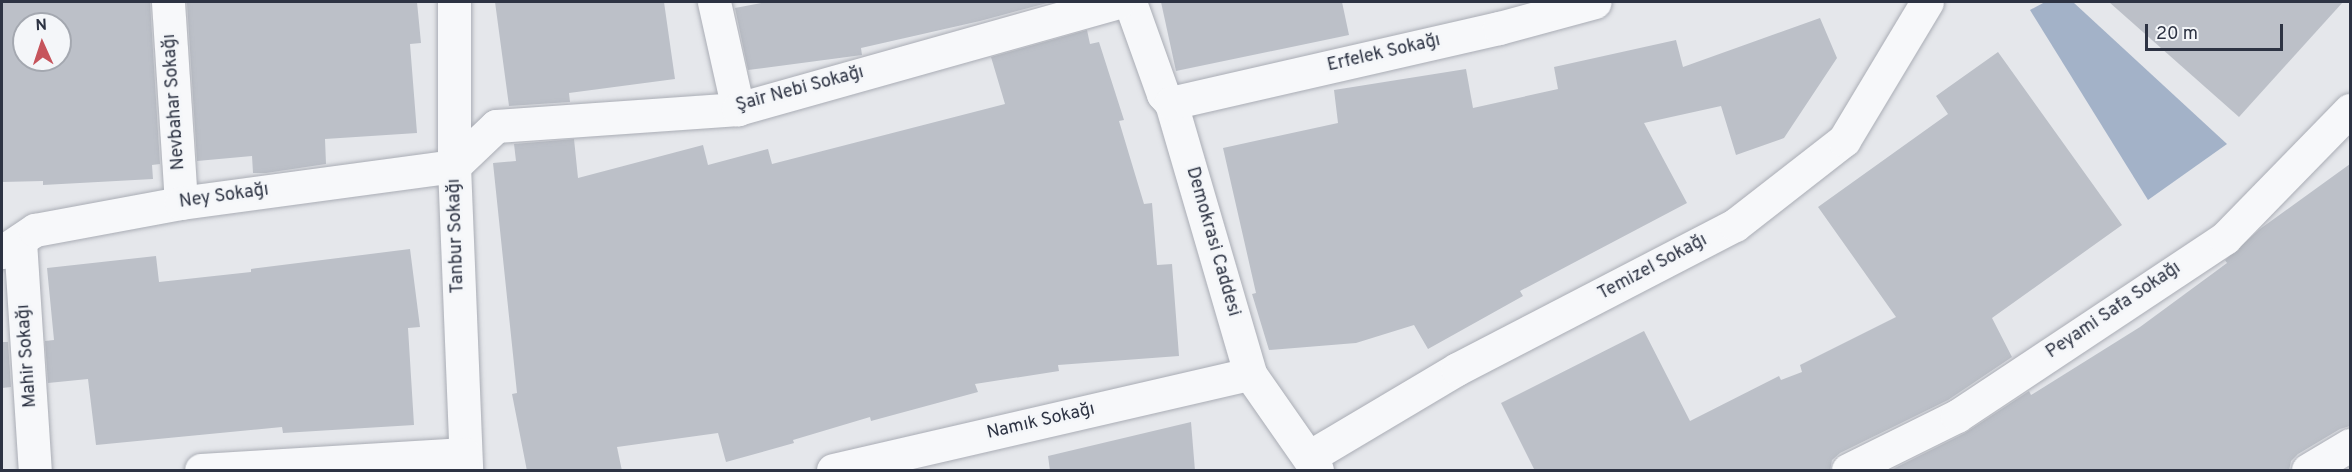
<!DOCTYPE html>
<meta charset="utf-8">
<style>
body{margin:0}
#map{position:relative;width:2352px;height:472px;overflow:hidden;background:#e5e7eb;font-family:Overpass,sans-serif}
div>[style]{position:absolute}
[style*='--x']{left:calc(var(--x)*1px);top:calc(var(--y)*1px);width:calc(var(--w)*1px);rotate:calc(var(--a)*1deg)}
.water>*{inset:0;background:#a3b2c8}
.building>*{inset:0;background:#bcc0c8}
.roads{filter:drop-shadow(0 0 2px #aaadb5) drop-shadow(0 0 2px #aaadb5)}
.minor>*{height:33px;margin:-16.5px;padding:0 16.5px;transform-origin:16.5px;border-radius:16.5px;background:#f7f8fa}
span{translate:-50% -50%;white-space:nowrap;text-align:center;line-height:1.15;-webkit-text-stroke:5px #f4f6f9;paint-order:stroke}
.street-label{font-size:18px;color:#2d3343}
.frame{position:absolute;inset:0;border:3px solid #2d3343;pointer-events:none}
.north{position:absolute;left:12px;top:12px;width:60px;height:60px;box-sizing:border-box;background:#f4f6f9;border:2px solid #a4a8b0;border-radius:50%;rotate:357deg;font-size:16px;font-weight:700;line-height:24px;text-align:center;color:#2d3343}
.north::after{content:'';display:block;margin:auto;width:21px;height:27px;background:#c6545c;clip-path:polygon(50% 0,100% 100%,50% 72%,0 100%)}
.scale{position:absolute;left:2145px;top:24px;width:138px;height:27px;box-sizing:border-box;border:3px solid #2d3343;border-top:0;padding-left:8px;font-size:18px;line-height:21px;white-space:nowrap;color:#2d3343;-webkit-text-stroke:4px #f4f6f9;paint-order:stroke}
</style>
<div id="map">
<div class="water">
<div style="clip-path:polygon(2045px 2px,2073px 2px,2227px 144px,2148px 200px,2030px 10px)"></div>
</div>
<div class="building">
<div style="clip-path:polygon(evenodd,2px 2px,150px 2px,160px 164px,152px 165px,153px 179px,43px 185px,43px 181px,2px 182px,2px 2px,24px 24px,60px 24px,60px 60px,24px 60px,24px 24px)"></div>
<div style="clip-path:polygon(187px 2px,417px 2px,421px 43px,410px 44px,417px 133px,325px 139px,326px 164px,266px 173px,253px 173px,252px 156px,197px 161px)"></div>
<div style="clip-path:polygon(495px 2px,664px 2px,675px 79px,569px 93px,570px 102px,509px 106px)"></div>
<div style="clip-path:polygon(767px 2px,1051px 2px,980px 21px,861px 48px,862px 55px,748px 70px,735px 8px)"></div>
<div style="clip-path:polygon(1161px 2px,1342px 2px,1349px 35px,1176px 71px)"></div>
<div style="clip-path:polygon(2109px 2px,2343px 2px,2239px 117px)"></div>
<div style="clip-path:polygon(1820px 18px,1837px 58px,1784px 138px,1736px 155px,1721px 106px,1644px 123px,1687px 203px,1520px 291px,1523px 296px,1428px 349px,1414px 325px,1356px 343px,1269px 350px,1252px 294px,1256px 293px,1223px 148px,1338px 123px,1334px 90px,1466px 69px,1473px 108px,1558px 89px,1554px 67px,1676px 40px,1683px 67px)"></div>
<div style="clip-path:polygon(1087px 30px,1090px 44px,1099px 42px,1124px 120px,1119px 121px,1144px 204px,1152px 203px,1157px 265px,1172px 264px,1179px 356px,1058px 365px,1059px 371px,975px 384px,978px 392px,871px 421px,870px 417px,793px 440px,794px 443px,726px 462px,718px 433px,617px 447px,622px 471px,527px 471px,512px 394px,517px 393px,493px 163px,516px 161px,514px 144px,574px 139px,578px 178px,703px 145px,708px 165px,768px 149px,772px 164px,1005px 104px,991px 57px)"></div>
<div style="clip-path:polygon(1998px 52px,2122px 225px,1992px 318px,2012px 357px,1948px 400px,1840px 453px,1832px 460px,1830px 471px,1535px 471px,1501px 403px,1644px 331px,1690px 421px,1779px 376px,1781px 380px,1802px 372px,1800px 365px,1896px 317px,1818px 207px,1948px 114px,1936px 96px)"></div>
<div style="clip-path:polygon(2350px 164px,2350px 426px,2340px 429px,2298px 454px,2291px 461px,2289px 471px,1889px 471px,1965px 433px,2029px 391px,2031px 395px,2140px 327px,2227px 263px,2225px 260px,2260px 229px)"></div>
<div style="clip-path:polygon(410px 249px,420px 327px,408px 328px,414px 425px,283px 433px,282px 427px,96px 445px,88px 379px,48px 383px,45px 341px,54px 340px,47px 268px,156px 256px,159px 282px,251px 272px,251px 269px)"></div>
<div style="clip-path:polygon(2px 342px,8px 342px,11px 387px,2px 388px)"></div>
<div style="clip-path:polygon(1191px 422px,1195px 471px,1050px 471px,1048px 456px)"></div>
</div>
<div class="roads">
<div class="minor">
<div style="--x:168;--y:2;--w:201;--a:86.3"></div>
<div style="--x:454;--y:2;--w:164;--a:90"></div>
<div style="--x:454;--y:166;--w:304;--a:87.7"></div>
<div style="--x:714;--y:2;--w:110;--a:77.4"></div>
<div style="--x:1130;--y:2;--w:98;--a:70.3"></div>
<div style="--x:1163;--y:94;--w:12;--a:48"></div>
<div style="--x:1171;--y:103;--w:282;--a:73.7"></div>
<div style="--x:1250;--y:374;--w:117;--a:55.1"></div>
<div style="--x:1171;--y:103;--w:336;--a:-12.9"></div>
<div style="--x:1499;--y:28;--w:99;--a:-15.2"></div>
<div style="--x:20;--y:241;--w:229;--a:86.3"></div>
<div style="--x:2;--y:252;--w:40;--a:-34"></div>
<div style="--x:35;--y:230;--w:148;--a:-10.5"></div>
<div style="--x:181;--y:203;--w:275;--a:-7.7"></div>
<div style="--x:454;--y:166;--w:58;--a:-43.6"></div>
<div style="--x:496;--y:126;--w:243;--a:-4"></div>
<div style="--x:738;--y:109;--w:395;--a:-15.7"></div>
<div style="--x:1309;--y:457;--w:172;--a:-30.7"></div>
<div style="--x:1457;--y:369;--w:313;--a:-27.4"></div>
<div style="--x:1735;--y:225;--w:138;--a:-37.9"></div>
<div style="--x:1844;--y:140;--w:161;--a:-59"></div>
<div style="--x:201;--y:470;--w:264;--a:-3.5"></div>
<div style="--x:833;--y:470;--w:428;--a:-13"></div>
<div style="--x:1848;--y:470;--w:122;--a:-26.4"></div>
<div style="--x:1957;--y:416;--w:322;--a:-33.6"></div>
<div style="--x:2225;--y:238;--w:179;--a:-45.7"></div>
<div style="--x:2308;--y:470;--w:49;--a:-30.8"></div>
</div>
</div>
<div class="street-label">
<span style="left:1384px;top:54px;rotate:-13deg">Erfelek Sokağı</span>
<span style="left:800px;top:90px;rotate:-15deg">Şair Nebi Sokağı</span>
<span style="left:175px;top:102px;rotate:-94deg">Nevbahar Sokağı</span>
<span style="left:224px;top:197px;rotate:-8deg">Ney Sokağı</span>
<span style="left:457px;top:236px;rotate:-92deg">Tanbur Sokağı</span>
<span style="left:1212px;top:242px;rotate:74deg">Demokrasi Caddesi</span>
<span style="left:1653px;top:268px;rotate:-28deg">Temizel Sokağı</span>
<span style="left:2114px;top:311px;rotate:-34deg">Peyami Safa Sokağı</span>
<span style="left:28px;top:356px;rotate:-94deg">Mahir Sokağı</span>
<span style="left:1041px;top:422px;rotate:-13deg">Namık Sokağı</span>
</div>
<div class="frame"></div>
<div class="north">N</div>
<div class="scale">20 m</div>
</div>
